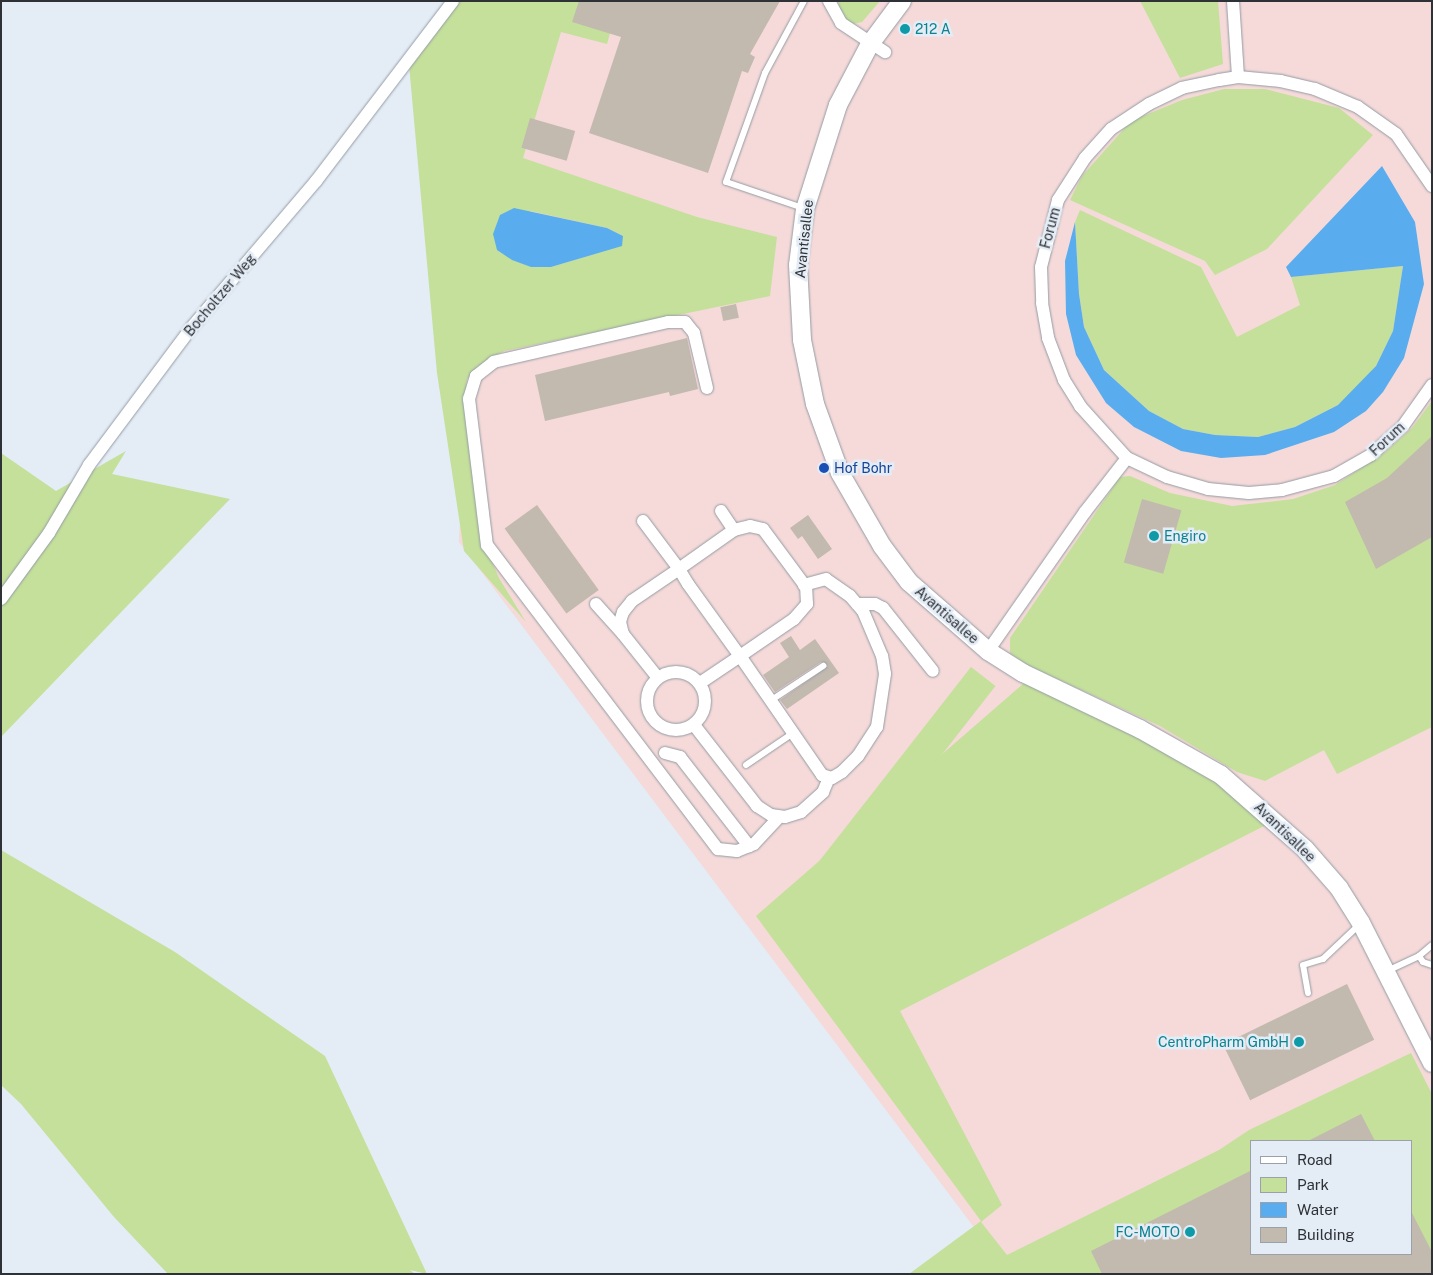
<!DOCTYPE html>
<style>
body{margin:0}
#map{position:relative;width:1433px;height:1275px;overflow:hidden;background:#e4ecf6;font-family:"Public Sans",sans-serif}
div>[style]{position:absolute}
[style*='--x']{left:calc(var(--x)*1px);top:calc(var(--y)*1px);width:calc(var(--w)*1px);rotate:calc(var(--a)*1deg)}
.industrial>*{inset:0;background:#f5dad9}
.green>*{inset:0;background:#c4e09b;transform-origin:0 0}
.water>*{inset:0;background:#59adee}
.building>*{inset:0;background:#c2b9af;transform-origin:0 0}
.roads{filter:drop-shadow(0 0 1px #949ba4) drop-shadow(0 0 1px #949ba4)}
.lane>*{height:6px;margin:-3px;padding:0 3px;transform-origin:3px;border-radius:3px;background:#fff}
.street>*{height:12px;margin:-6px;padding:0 6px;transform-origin:6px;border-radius:6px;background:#fff}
.street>.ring{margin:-6px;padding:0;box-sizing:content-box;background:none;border:12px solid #fff;border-radius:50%}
.secondary>*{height:18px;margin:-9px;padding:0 9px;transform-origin:9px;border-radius:9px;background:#fff}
.dots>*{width:14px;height:14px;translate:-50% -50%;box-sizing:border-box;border:2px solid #e4ecf6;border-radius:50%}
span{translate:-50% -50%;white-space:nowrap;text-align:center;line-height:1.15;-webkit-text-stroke:5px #e4ecf6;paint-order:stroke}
.culture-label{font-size:14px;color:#0d838f}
.left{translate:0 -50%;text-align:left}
.right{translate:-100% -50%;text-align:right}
.street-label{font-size:14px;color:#2e3135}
.transit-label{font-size:14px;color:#164399}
.frame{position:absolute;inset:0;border:2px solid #2e3135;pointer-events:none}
.legend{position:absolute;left:1250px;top:1140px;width:162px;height:115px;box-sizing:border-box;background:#e4ecf6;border:1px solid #9ba1a9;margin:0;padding:6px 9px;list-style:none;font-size:15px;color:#2e3135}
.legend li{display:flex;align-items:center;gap:10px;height:25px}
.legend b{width:25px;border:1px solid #9ba1a9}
</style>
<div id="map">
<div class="industrial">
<div style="clip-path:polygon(evenodd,496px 1px,1432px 1px,1432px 1274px,1009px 1274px,459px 542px,483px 21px,496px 1px,1252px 1141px,1412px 1141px,1412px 1254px,1252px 1254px,1252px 1141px)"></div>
</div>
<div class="green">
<div style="clip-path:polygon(evenodd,458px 1px,640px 1px,612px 26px,607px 44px,561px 32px,523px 158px,697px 217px,777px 237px,770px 296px,504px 351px,478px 366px,467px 379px,465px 400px,480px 533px,499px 578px,526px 622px,464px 551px,437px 373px,409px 65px,458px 1px,530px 211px,607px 228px,623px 236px,581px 258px,551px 267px,530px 211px)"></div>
<div style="clip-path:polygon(838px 1px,880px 1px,862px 22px,853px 24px,842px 18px)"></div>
<div style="clip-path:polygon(1140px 1px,1218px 1px,1223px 64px,1180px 78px)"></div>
<div style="clip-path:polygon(1224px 89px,1265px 89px,1339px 108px,1373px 135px,1267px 249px,1215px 275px,1205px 261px,1070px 200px,1082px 176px,1131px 121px,1182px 100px)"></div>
<div style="clip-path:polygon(1080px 210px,1201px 267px,1237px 337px,1300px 305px,1291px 277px,1403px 266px,1393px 331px,1376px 366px,1361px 385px,1338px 405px,1295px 427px,1258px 437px,1215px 435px,1183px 429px,1149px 411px,1104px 370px,1084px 327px,1079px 294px,1075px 222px)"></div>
<div style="clip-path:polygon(1432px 401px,1432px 727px,1337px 774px,1324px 750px,1265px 781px,1237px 772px,1160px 726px,1027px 665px,1010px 653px,1010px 638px,1120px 477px,1130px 476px,1170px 493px,1232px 506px,1293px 499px,1335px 485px,1383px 454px,1412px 428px)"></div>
<div style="clip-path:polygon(126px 451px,112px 474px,230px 499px,1px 737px,1px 453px,56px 491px)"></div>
<div style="left:971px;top:667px;width:31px;height:292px;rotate:38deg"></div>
<div style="clip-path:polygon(evenodd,1024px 683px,1151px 743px,1226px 787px,1268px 824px,900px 1011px,1002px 1205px,981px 1222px,1007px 1255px,1219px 1150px,1249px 1130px,1411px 1053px,1432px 1094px,1432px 1274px,909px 1274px,981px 1221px,756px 916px,1024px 683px,1252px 1141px,1412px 1141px,1412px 1254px,1252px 1254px,1252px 1141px)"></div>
<div style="clip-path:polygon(1px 850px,175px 952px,325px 1056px,427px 1274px,410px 1270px,415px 1274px,168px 1274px,114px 1217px,21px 1104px,1px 1085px)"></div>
</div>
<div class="water">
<div style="clip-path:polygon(1382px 166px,1415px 222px,1424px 284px,1404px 358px,1383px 392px,1366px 411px,1334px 432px,1265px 455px,1221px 458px,1181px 451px,1134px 427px,1106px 403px,1076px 355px,1066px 314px,1065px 261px,1075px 222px,1079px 294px,1084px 327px,1104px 370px,1149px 411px,1183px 429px,1215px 435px,1258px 437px,1295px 427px,1338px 405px,1376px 366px,1393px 331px,1403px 266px,1291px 277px,1286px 267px)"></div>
<div style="clip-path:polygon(514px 208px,607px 228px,623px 236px,622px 246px,551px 267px,531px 267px,512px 260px,497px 250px,493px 234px,500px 215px)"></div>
</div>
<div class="building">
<div style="clip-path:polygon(579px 1px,780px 1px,750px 54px,755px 57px,748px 73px,742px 71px,708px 173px,589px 133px,621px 37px,572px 22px)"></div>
<div style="left:530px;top:118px;width:47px;height:31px;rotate:16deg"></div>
<div style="left:736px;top:304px;width:14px;height:16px;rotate:78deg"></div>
<div style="clip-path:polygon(687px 338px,698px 389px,670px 396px,669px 392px,545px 421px,535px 375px)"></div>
<div style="clip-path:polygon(1432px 436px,1432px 537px,1376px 569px,1345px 502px,1387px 478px)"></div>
<div style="left:1142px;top:499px;width:41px;height:66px;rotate:16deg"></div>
<div style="left:537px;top:505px;width:105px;height:40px;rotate:54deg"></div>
<div style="clip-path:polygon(808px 515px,832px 549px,818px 559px,802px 536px,798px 539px,790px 528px)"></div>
<div style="clip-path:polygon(791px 636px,800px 650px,815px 639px,839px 673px,787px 709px,780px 700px,828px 666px,821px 662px,775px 692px,763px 675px,789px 657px,780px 643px)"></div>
<div style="left:1347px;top:984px;width:62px;height:138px;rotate:64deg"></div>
<div style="clip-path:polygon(1361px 1114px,1375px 1141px,1308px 1141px)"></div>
<div style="clip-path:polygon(1252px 1170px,1252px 1254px,1412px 1254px,1412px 1213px,1432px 1252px,1432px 1274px,1102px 1274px,1091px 1251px)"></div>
</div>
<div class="roads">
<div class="lane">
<div style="--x:803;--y:208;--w:81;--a:-161.3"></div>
<div style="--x:726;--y:182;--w:116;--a:-70.3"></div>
<div style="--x:765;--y:73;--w:82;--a:-61.6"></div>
<div style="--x:770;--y:701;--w:64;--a:-33.4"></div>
<div style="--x:746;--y:765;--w:57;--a:-34.2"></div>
<div style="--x:1419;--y:956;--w:7;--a:56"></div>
<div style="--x:1423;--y:962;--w:9;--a:18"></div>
<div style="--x:1387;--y:971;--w:35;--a:-25"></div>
<div style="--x:1419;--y:956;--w:17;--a:-40"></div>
<div style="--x:1308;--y:993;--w:28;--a:-100"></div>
<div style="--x:1303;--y:965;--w:21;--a:-17"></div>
<div style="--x:1323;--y:959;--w:51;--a:-43.4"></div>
</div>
<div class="street">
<div style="--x:829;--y:1;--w:25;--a:61"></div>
<div style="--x:841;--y:23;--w:53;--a:33.4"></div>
<div style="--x:1233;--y:1;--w:76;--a:86.2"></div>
<div style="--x:1432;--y:186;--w:63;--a:-124.7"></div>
<div style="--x:1396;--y:134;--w:47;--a:-144.6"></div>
<div style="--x:1358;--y:107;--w:47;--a:-157.3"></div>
<div style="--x:1315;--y:89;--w:35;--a:-167"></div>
<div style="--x:1281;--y:81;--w:43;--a:-174.7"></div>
<div style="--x:1238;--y:77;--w:19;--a:171"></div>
<div style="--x:1219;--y:80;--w:38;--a:168"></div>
<div style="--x:1182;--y:88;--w:37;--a:154"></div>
<div style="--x:1149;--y:104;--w:45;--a:146.7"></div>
<div style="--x:1111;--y:129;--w:39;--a:132"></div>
<div style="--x:1085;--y:158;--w:50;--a:122.7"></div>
<div style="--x:1058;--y:200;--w:69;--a:104.2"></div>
<div style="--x:1041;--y:267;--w:36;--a:88"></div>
<div style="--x:1042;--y:303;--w:36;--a:80"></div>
<div style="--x:1048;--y:338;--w:45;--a:69.1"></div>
<div style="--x:1064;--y:380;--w:31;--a:58"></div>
<div style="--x:1080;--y:406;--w:70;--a:47.9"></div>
<div style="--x:1127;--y:458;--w:44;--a:25.4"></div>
<div style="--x:1167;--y:477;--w:43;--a:16.3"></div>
<div style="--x:1208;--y:489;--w:41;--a:5.6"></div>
<div style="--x:1249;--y:493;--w:33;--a:-5"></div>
<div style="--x:1282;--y:490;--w:54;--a:-15.1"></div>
<div style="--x:1334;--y:476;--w:43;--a:-29.6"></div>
<div style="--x:1371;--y:455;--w:43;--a:-42.2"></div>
<div style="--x:1403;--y:426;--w:50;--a:-54.7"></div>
<div style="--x:707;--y:388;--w:57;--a:-103.3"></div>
<div style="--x:694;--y:333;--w:14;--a:-129"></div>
<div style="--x:685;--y:322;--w:17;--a:180"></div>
<div style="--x:668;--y:322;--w:179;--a:167.1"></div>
<div style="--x:494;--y:362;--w:23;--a:142"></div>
<div style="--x:476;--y:376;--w:24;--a:107"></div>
<div style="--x:469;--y:399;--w:147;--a:83"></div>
<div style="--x:487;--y:545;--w:382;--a:52.8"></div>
<div style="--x:718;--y:849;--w:19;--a:6"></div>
<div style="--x:737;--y:851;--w:18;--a:-22"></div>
<div style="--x:754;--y:844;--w:37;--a:-47"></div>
<div style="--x:721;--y:511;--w:23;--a:56"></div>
<div style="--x:643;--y:521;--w:60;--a:53.1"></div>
<div style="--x:679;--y:569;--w:57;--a:145.8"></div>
<div style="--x:632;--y:601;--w:14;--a:129"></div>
<div style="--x:623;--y:612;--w:10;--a:107"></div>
<div style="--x:620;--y:622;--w:12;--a:76"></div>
<div style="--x:623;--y:634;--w:56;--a:51.5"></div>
<div style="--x:1;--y:599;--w:82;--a:-54"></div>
<div style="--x:49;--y:533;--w:79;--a:-59.5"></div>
<div style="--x:89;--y:465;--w:171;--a:-53.3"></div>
<div style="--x:191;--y:328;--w:193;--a:-49.6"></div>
<div style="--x:316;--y:181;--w:226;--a:-52.7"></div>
<div style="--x:596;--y:604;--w:40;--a:48"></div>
<div style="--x:857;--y:604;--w:18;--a:0"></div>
<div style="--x:875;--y:604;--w:9;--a:27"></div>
<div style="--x:883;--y:608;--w:80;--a:51.6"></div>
<div style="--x:988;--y:651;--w:169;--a:-55.1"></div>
<div style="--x:1085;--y:512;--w:68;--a:-52.1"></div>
<div class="ring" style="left:647px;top:672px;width:46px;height:46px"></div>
<div style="--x:700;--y:683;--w:48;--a:-34"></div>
<div style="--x:740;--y:656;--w:65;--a:-34.4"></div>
<div style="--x:794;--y:619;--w:20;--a:-49"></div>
<div style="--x:807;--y:604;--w:17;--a:-93"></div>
<div style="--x:806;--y:587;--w:72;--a:-126.6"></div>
<div style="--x:763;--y:529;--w:13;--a:-167"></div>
<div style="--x:750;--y:526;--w:16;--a:166"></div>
<div style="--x:734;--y:530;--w:67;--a:144.7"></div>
<div style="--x:679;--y:569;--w:17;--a:59"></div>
<div style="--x:688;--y:584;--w:89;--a:54.2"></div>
<div style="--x:740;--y:656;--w:145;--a:55.4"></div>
<div style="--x:822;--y:775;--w:10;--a:17"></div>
<div style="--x:832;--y:778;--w:12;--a:-31"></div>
<div style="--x:842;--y:772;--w:23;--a:-45"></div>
<div style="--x:858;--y:756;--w:35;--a:-57"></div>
<div style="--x:877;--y:727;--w:54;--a:-81.4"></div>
<div style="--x:885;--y:674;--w:18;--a:-99"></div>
<div style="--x:882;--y:656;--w:49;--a:-112.9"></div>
<div style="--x:863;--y:611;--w:20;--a:-131"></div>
<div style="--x:850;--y:596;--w:29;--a:-145"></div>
<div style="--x:826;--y:579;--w:23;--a:165"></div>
<div style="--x:694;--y:725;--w:103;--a:52.1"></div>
<div style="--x:757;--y:806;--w:17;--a:33"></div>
<div style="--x:771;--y:815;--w:14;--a:8"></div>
<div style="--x:785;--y:817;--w:17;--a:-17"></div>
<div style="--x:801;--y:812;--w:30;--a:-42"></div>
<div style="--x:823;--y:792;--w:15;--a:-67"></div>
<div style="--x:665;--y:753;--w:16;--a:15"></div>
<div style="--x:680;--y:757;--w:113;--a:52.2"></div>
</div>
<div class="secondary">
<div style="--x:902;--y:1;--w:54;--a:126.7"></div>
<div style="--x:870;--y:44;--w:69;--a:117.7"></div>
<div style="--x:838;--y:105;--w:109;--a:107.6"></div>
<div style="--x:805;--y:209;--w:56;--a:97.1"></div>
<div style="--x:798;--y:265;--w:75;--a:86.9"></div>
<div style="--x:802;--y:340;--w:65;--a:78.5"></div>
<div style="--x:815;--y:404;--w:73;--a:70.1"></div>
<div style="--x:840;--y:473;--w:84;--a:60.1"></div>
<div style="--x:882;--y:546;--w:45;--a:53.1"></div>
<div style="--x:909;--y:582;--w:105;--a:41.1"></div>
<div style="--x:988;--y:651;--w:41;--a:32.2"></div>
<div style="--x:1023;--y:673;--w:130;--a:25.6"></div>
<div style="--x:1140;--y:729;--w:93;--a:29.6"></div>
<div style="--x:1221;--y:775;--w:112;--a:41.4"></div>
<div style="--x:1305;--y:849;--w:52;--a:48.9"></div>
<div style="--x:1339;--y:888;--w:41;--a:57.8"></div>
<div style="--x:1361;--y:923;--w:157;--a:63.1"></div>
</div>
</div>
<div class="dots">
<div style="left:905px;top:29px;background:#0f9aa8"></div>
<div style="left:824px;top:468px;background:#1a4fb4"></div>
<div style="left:1154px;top:536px;background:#0f9aa8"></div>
<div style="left:1299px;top:1042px;background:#0f9aa8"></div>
<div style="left:1190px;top:1232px;background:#0f9aa8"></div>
</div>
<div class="culture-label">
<span class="left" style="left:915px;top:29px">212 A</span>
<span class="left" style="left:1164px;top:536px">Engiro</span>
<span class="right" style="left:1289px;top:1042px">CentroPharm GmbH</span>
<span class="right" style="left:1180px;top:1232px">FC-MOTO</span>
</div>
<div class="street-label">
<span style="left:1050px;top:228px;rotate:-75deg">Forum</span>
<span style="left:804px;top:239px;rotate:-84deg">Avantisallee</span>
<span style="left:220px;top:295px;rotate:-50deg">Bocholtzer Weg</span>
<span style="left:1387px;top:439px;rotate:-43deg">Forum</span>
<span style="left:947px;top:615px;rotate:41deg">Avantisallee</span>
<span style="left:1285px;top:832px;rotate:44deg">Avantisallee</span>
</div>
<div class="transit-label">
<span class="left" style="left:834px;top:468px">Hof Bohr</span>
</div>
<div class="frame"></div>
<ul class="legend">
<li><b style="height:6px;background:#fff"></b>Road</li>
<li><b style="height:14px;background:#c4e09b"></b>Park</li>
<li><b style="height:14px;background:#59adee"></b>Water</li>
<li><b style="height:14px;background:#c2b9af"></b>Building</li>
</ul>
</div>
